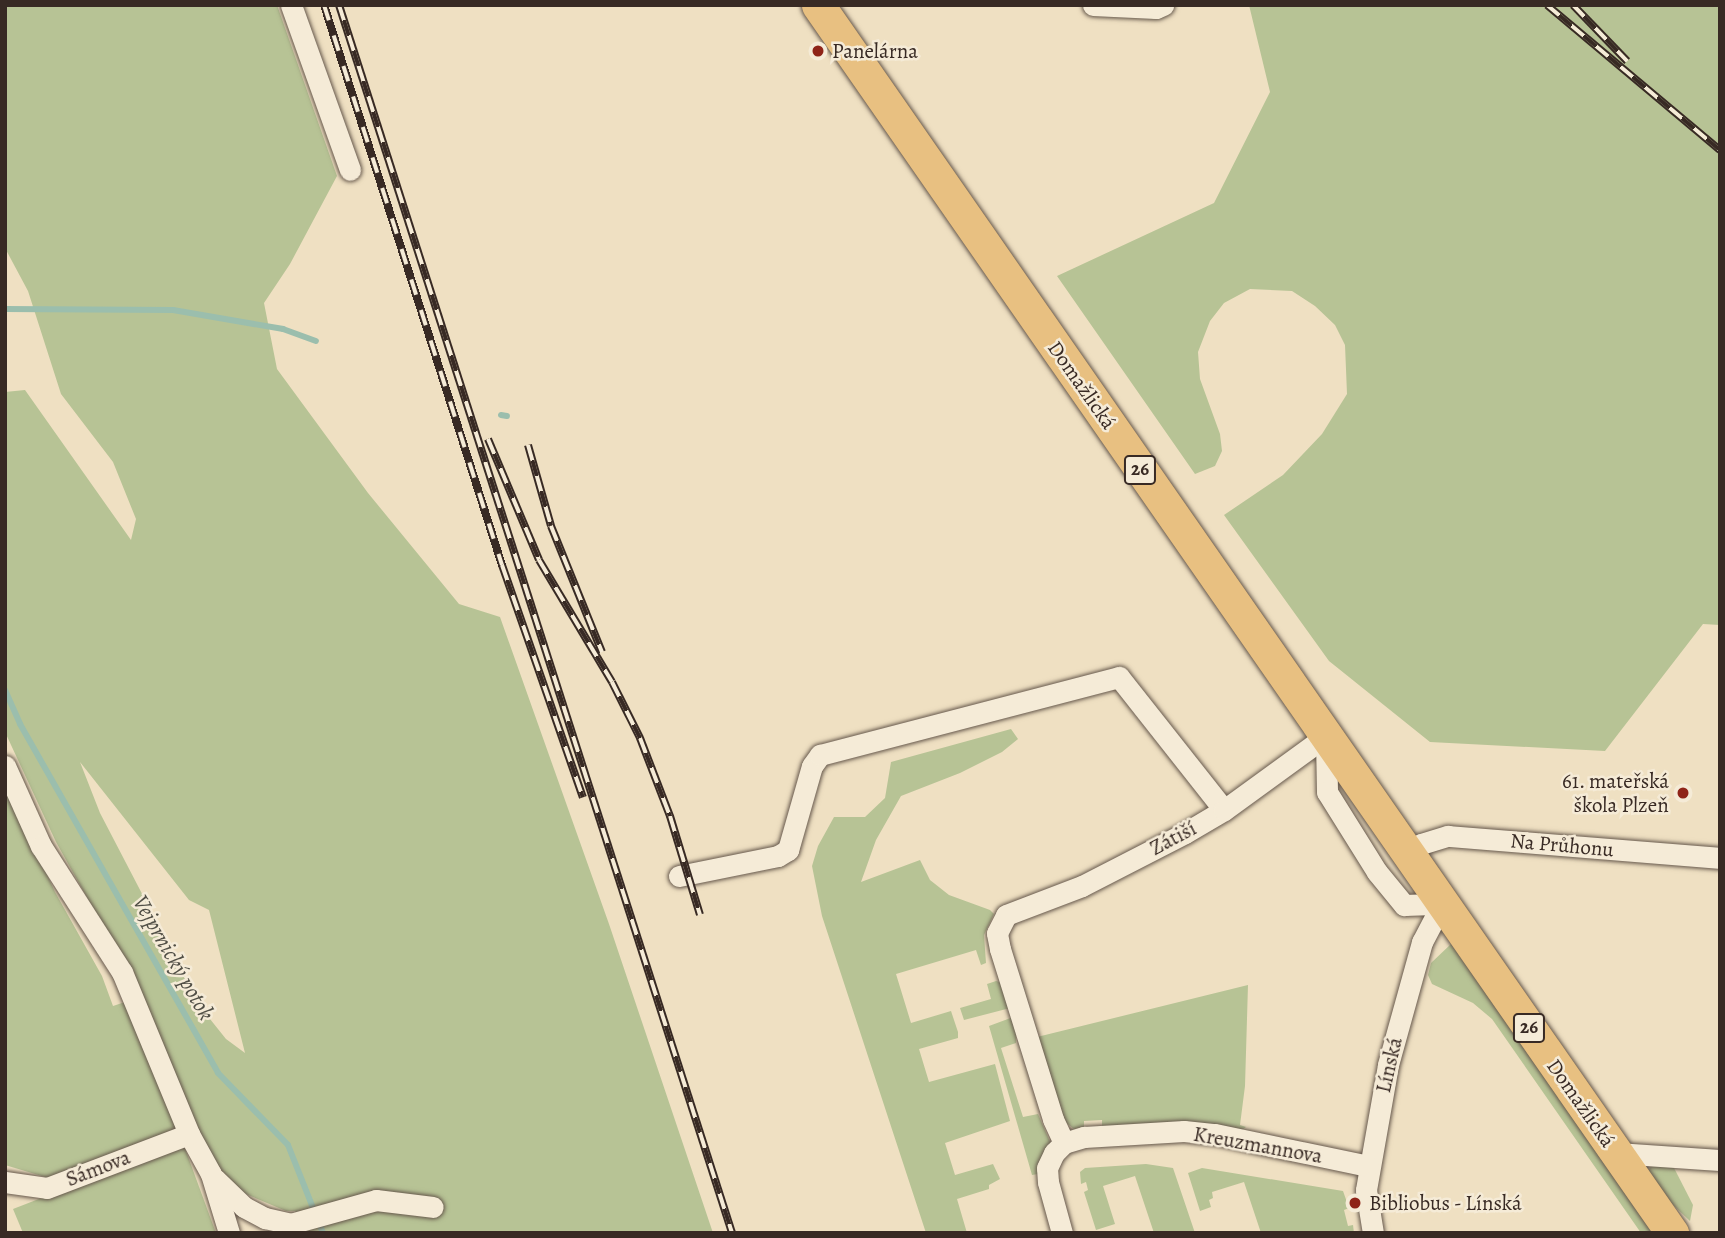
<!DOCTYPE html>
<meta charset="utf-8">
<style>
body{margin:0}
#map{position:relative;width:1725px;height:1238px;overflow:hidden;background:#efe0c2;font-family:Alegreya,serif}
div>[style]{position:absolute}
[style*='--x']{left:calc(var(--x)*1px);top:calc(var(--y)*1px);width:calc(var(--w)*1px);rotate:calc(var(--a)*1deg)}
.green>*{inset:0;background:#b7c395}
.stream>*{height:6px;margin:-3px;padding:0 3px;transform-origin:3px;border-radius:3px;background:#9bbead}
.roads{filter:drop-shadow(0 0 2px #66584c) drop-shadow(0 0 2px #66584c)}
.street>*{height:21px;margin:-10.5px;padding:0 10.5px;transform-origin:10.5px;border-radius:10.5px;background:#f5ebd7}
.primary>*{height:33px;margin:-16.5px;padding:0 16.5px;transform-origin:16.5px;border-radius:16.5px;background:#e8c081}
.rail>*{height:8px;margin-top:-4px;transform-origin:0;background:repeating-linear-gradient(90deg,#f5ebd7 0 16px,#382a24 0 32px);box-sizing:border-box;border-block:2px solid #382a24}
.dots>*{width:19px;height:19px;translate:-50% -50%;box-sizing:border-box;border:4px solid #f5ebd7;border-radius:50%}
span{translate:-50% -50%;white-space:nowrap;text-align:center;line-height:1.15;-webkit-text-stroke:5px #f5ebd7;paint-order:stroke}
.shield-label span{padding:2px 5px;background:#f5ebd7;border:2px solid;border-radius:5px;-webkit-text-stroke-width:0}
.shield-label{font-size:19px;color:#382a24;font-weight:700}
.poi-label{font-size:21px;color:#382a24}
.left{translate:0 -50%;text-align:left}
.right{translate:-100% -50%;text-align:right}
.street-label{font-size:21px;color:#382a24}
.water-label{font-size:23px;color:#514f46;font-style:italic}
.frame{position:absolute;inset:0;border:7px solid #382a24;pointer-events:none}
</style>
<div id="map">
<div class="green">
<div style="clip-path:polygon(evenodd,5px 5px,277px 5px,337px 176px,290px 264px,264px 303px,277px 369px,368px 493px,459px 604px,500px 617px,609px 924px,713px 1233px,305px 1233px,295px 1211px,286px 1211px,246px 1194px,228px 1179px,213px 1159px,190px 1117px,132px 978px,56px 842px,5px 732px,5px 392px,25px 390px,131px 540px,136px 519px,113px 462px,61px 394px,28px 291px,5px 248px,5px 5px,80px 762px,189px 900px,209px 910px,245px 1053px,226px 1039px,202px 1009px,100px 813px,80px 762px)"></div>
<div style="clip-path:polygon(1249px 5px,1720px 5px,1720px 625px,1703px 624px,1605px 751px,1430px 742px,1329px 661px,1224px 515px,1283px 475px,1322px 434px,1347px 394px,1345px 345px,1335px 325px,1315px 306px,1292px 291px,1250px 289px,1224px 303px,1210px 321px,1198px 352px,1200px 379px,1220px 434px,1222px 451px,1215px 466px,1195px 474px,1057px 276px,1214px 203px,1270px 92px)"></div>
<div style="clip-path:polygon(1011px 729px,1018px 739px,1002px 752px,960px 773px,901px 796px,876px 840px,861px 882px,920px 860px,930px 880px,949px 895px,990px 910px,994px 914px,984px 935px,986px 963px,981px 965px,976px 950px,896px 974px,911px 1023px,951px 1011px,958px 1032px,958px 1038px,919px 1049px,929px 1082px,995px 1064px,1010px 1121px,945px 1143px,955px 1175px,993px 1164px,1000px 1179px,989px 1185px,989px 1189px,957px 1199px,967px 1233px,926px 1233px,822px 916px,812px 866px,818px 846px,834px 817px,865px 817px,885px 798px,891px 762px)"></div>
<div style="clip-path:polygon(5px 783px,55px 892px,102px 976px,113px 1006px,125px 1002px,179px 1132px,55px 1180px,5px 1165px)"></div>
<div style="clip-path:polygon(1451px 944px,1656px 1233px,1641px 1233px,1492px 1019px,1473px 1003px,1432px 984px,1428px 975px,1431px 963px)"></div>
<div style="clip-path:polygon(996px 981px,1000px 982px,1014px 1007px,964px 1020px,960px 1008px,991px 999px,987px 984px)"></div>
<div style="clip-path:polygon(1248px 985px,1245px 1086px,1240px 1125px,1246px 1127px,1242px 1130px,1102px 1126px,1102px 1120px,1084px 1121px,1084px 1127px,1074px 1129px,1065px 1122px,1037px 1037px)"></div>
<div style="clip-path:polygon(1016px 1016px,1016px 1043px,1001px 1048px,1023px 1117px,1038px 1114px,1051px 1144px,1038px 1174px,1032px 1175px,989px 1026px)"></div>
<div style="clip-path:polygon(183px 1143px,216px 1233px,23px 1233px,13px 1209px)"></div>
<div style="clip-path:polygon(1671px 1162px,1693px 1205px,1690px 1221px,1653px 1186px,1648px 1172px,1652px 1164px)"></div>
<div style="clip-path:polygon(1146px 1164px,1173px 1168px,1195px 1233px,1154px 1233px,1135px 1176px,1103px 1186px,1115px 1224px,1096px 1230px,1084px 1192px,1088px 1190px,1086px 1182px,1081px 1184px,1080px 1172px,1085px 1168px)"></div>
<div style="clip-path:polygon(1202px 1168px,1343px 1191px,1349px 1208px,1344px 1210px,1348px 1226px,1353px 1225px,1354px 1233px,1261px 1233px,1244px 1182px,1212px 1192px,1213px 1198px,1209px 1200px,1211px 1207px,1200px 1211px,1188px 1173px)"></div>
</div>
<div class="stream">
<div style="--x:5;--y:309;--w:168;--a:0.3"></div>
<div style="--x:173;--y:310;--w:112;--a:9.8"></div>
<div style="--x:283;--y:329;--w:35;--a:20"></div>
<div style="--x:501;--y:415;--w:6;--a:9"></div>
<div style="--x:5;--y:690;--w:37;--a:66"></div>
<div style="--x:20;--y:724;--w:401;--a:60.4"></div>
<div style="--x:218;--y:1073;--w:100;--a:45.8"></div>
<div style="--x:288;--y:1145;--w:95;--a:68.3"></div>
</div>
<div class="roads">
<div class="street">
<div style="--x:291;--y:5;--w:175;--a:70.3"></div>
<div style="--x:1093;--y:5;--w:63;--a:2.7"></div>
<div style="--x:1156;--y:8;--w:8;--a:-23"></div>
<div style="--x:1326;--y:739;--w:53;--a:88.9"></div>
<div style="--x:1327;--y:792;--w:94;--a:58"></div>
<div style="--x:1377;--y:872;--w:43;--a:50.7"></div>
<div style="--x:1404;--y:905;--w:38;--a:-2"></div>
<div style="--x:1442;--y:904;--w:43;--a:117.8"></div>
<div style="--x:1422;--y:942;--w:128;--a:105.5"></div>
<div style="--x:1388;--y:1065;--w:127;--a:100"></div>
<div style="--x:1366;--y:1190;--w:44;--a:80.8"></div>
<div style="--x:5;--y:766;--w:88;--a:65.8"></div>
<div style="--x:41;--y:846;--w:150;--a:57.3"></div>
<div style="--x:122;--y:972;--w:175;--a:67.5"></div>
<div style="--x:189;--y:1134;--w:46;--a:61.2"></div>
<div style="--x:211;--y:1174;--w:62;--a:73"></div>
<div style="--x:1408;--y:854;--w:16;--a:-38"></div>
<div style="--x:1421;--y:844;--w:28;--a:-17"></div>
<div style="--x:1448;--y:836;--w:273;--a:4.6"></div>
<div style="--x:679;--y:876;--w:101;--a:-11.4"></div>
<div style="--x:778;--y:856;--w:12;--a:-31"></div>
<div style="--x:788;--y:850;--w:87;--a:-74.1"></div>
<div style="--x:812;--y:766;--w:14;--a:-54"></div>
<div style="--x:820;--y:755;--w:309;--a:-14.6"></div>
<div style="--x:1119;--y:677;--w:169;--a:51.7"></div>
<div style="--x:1064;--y:1143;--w:26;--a:-115"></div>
<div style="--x:1053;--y:1119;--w:178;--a:-107.3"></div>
<div style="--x:1000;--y:949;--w:16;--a:-101"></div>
<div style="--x:997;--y:933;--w:20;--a:-63"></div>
<div style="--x:1006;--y:915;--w:81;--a:-20.9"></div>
<div style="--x:1082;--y:886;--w:116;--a:-27.2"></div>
<div style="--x:1185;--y:833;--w:45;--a:-30.5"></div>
<div style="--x:1224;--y:810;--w:126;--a:-36"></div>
<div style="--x:1616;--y:1153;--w:104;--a:3.9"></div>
<div style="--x:215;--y:1179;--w:40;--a:44"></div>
<div style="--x:244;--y:1207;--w:24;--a:28"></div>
<div style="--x:265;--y:1218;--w:26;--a:13"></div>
<div style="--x:290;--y:1224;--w:89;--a:-15.6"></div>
<div style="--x:376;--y:1200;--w:57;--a:7"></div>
<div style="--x:5;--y:1182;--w:42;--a:8.1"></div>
<div style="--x:47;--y:1188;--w:152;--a:-20.8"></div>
<div style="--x:1062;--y:1233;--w:53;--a:-105.4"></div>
<div style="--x:1048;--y:1182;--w:14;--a:-94"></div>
<div style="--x:1047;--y:1168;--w:17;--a:-65"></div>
<div style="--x:1054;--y:1153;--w:14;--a:-45"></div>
<div style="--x:1064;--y:1143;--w:21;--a:-17"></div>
<div style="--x:1084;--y:1137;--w:100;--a:-3.4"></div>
<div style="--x:1184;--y:1131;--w:31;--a:6"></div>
<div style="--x:1215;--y:1134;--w:156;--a:11.8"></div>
</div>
<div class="primary">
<div style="--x:818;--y:5;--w:1496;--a:55.18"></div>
</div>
</div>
<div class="rail">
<div style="--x:324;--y:5;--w:588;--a:72.37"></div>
<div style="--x:502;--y:565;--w:246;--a:70.8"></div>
<div style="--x:339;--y:5;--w:1289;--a:72.25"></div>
<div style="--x:1547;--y:5;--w:226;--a:40"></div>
<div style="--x:1573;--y:5;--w:78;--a:46"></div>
<div style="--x:488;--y:439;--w:131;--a:67.1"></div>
<div style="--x:539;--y:560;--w:142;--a:59.1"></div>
<div style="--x:612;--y:682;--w:63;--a:63.4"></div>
<div style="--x:640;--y:738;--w:84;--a:69"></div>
<div style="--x:670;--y:816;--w:103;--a:73.1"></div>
<div style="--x:528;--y:445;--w:84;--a:74.1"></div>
<div style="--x:551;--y:526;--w:136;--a:68"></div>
</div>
<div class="dots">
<div style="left:818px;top:51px;background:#8f2418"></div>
<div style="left:1683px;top:793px;background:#8f2418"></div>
<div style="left:1355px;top:1203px;background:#8f2418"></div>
</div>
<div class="shield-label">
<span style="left:1140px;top:470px">26</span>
<span style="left:1529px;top:1028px">26</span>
</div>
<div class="poi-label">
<span class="left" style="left:832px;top:51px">Panelárna</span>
<span class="right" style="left:1669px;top:793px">61. mateřská<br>škola Plzeň</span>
<span class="left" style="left:1369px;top:1203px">Bibliobus - Línská</span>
</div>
<div class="street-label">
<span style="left:1082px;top:385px;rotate:55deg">Domažlická</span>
<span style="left:1173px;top:838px;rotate:-28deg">Zátiší</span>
<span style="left:1562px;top:845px;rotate:5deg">Na Průhonu</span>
<span style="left:1389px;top:1065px;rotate:-77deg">Línská</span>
<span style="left:1581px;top:1103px;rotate:55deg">Domažlická</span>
<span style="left:1258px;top:1145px;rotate:10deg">Kreuzmannova</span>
<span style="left:98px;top:1168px;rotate:-21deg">Sámova</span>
</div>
<div class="water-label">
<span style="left:173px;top:958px;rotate:60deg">Vejprnický potok</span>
</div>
<div class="frame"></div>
</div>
